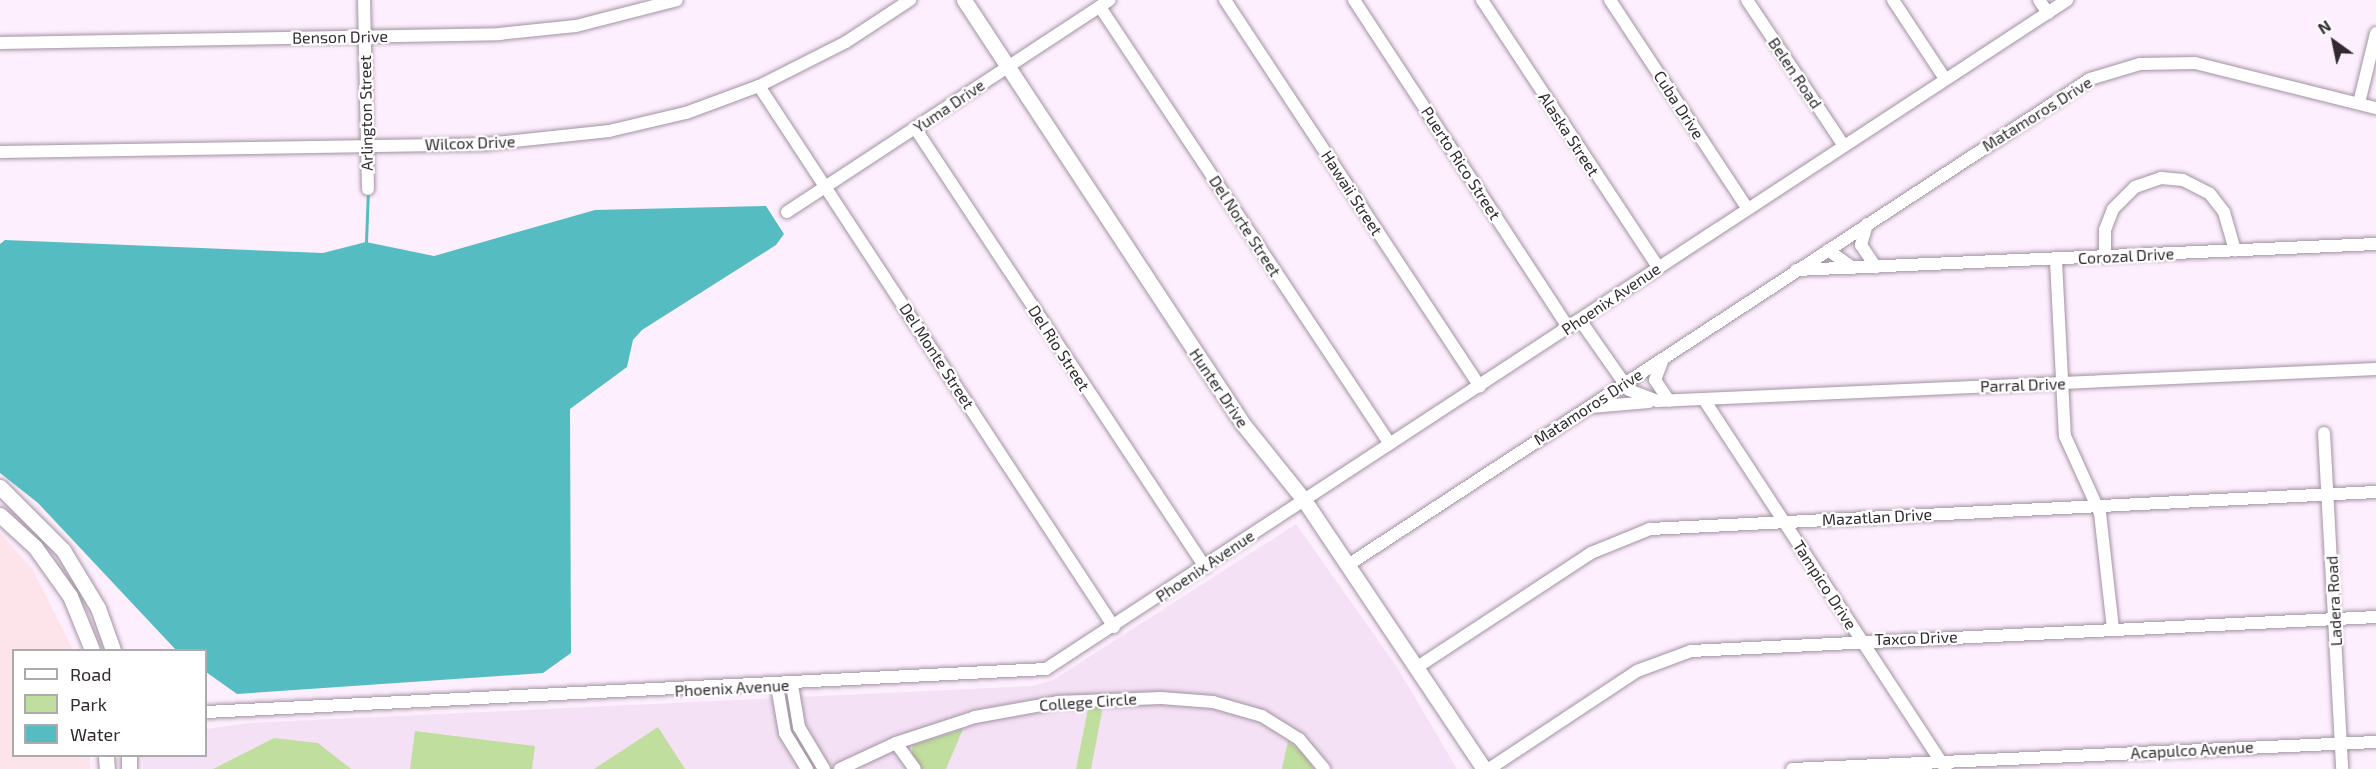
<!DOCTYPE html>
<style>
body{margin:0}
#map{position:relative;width:2376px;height:769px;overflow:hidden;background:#feeffe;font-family:"Exo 2",sans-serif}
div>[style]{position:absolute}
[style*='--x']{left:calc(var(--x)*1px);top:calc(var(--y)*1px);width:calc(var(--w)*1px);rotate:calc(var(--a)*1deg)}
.built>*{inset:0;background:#f5e1f5}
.industrial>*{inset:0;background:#fde3ea}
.green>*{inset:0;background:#c0de9d}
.water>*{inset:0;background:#55bdc2}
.stream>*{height:3px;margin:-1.5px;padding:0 1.5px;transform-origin:1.5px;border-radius:1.5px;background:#55bdc2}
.roads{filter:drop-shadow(0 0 2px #a193a1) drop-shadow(0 0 2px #a193a1)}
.minor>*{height:12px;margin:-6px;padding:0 6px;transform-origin:6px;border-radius:6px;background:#fff}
.major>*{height:15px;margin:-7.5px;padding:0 7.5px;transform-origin:7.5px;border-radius:7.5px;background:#fff}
span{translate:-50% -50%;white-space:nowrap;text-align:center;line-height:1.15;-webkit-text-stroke:4.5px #fff;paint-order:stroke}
.street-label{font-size:16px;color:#312b31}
.legend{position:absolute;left:12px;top:649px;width:195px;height:108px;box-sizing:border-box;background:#fff;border:2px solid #adaaad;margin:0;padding:8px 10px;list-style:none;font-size:18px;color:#312b31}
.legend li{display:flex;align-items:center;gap:12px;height:30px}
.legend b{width:30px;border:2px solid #adaaad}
.north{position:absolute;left:2304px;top:12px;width:60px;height:60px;-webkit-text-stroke:4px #fff;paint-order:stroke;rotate:327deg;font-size:16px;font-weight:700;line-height:24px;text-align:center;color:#312b31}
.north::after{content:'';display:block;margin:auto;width:21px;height:27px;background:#312b31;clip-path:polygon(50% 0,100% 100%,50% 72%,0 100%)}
</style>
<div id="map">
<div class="built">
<div style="clip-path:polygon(1296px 524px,1397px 667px,1457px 769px,143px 769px,142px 756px,206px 756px,206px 729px,250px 723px,1032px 686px,1053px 680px)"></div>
</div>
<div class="industrial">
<div style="clip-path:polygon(0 533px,32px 568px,73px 650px,14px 650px,14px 756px,90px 756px,90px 769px,0 769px)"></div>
</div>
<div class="green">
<div style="clip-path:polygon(1098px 705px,1102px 711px,1091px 769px,1076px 769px,1088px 709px)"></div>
<div style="clip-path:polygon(658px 727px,685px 769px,594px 769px)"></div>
<div style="clip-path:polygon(963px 729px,946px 769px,919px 769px,911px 756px,913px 745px)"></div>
<div style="clip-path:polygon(415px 731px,535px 746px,532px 769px,410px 769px)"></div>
<div style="clip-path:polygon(274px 738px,318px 743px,351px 769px,213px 769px)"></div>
<div style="clip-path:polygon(1288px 741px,1302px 752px,1314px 769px,1282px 769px)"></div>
</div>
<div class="water">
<div style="clip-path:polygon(766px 206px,784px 234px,776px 245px,642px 330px,633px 340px,627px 367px,570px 409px,571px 653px,543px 673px,237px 694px,206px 672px,206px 650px,176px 650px,38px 503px,0 473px,0 244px,5px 240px,323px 253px,366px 242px,434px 256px,595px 210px)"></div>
</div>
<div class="stream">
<div style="--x:366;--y:242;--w:51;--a:-87.8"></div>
</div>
<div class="roads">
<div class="minor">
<div style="--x:364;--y:0;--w:189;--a:88.8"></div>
<div style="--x:1225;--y:0;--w:463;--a:56.6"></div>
<div style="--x:1354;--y:0;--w:391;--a:56.8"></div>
<div style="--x:1482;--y:0;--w:320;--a:56.6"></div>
<div style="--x:1610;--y:0;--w:250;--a:56.6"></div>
<div style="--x:1747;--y:0;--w:175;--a:56.4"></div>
<div style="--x:1893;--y:0;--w:95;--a:56.6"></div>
<div style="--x:2039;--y:0;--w:16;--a:55"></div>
<div style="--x:1100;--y:7;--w:524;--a:56.43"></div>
<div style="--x:0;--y:43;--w:499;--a:-1"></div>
<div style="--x:499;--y:34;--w:77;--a:-5.9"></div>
<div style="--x:576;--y:26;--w:104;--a:-14.4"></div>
<div style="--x:759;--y:86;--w:647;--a:56.73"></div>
<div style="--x:2359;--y:103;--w:72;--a:-76.3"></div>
<div style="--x:915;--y:128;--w:526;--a:56.55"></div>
<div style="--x:0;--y:152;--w:486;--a:-0.9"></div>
<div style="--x:486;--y:144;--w:124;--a:-6"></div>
<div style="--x:609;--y:131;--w:79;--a:-13.2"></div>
<div style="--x:686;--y:113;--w:78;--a:-20.3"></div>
<div style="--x:759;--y:86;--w:97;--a:-26.8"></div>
<div style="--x:846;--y:42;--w:77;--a:-33.3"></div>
<div style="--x:787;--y:212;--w:386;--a:-33.3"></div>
<div style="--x:1867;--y:224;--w:22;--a:106"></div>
<div style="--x:1861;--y:245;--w:27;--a:56"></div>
<div style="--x:1828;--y:250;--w:31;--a:36"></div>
<div style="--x:2105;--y:257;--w:27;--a:-90"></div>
<div style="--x:2105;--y:230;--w:22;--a:-69"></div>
<div style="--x:2113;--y:209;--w:31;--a:-45"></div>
<div style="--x:2135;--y:187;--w:28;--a:-19"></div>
<div style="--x:2161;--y:178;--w:22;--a:5"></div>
<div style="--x:2183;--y:180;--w:30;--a:27"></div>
<div style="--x:2210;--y:194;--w:23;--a:52"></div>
<div style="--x:2224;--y:212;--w:40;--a:74"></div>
<div style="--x:2056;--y:261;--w:175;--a:87.1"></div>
<div style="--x:2065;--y:436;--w:85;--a:65.6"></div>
<div style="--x:2100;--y:513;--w:116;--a:83.6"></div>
<div style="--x:1796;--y:270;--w:581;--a:-2.57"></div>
<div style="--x:1580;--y:320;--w:85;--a:55"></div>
<div style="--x:1629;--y:390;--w:30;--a:21"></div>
<div style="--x:1657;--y:401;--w:720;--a:-2.55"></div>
<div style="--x:1663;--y:359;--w:22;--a:111"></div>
<div style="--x:1655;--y:380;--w:25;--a:56"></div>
<div style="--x:1705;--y:401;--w:440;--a:56.8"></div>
<div style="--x:1591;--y:407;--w:58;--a:-4.9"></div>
<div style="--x:2324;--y:433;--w:336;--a:86.9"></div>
<div style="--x:1348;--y:565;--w:887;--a:-33.22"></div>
<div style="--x:2090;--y:79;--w:52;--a:-16.7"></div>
<div style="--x:2140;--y:64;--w:55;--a:-1"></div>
<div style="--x:2195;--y:63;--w:187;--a:14"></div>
<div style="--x:1416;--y:668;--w:209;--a:-33.3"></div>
<div style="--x:1591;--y:553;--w:64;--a:-22.1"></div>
<div style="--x:1650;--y:529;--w:727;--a:-2.92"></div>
<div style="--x:792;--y:685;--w:43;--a:80.5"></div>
<div style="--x:799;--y:727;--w:49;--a:59.2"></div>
<div style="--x:777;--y:686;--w:48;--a:80.3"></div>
<div style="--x:785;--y:733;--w:42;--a:58.6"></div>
<div style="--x:206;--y:712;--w:841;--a:-2.93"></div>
<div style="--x:1046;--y:669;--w:1221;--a:-33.23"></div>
<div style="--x:896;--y:743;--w:32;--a:54"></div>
<div style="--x:840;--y:769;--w:62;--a:-24.9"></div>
<div style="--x:896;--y:743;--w:83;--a:-18.2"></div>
<div style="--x:975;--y:717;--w:84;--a:-10.2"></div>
<div style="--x:1058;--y:702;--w:103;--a:-2.2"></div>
<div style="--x:1161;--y:698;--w:52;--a:4.4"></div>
<div style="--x:1213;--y:702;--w:51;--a:15.9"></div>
<div style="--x:1262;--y:716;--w:44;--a:31.9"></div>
<div style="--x:1299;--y:739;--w:39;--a:50"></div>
<div style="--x:1489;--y:769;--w:178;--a:-33.5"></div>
<div style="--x:1637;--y:671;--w:58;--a:-20.3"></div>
<div style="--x:1691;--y:651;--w:686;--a:-2.84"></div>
<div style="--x:1792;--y:769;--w:585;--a:-2.65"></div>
</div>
<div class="major">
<div style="--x:964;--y:0;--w:508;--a:56.65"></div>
<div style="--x:1243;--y:424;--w:97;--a:51.2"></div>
<div style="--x:1304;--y:500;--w:324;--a:56.2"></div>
<div style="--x:0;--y:487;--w:89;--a:45"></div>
<div style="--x:63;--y:550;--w:68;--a:58.9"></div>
<div style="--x:98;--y:608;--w:45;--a:70.3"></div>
<div style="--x:0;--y:515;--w:47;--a:42.4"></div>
<div style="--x:35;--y:547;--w:60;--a:54.5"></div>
<div style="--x:70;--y:596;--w:58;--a:67.8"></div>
<div style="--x:106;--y:756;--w:13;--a:86"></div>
<div style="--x:129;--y:756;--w:13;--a:90"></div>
</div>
</div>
<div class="street-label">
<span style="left:340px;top:37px;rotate:-1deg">Benson Drive</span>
<span style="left:1795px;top:73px;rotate:56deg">Belen Road</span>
<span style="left:1679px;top:105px;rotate:57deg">Cuba Drive</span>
<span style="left:949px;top:106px;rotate:-34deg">Yuma Drive</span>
<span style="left:366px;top:113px;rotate:-91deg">Arlington Street</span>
<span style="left:2037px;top:114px;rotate:-32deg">Matamoros Drive</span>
<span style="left:1569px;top:134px;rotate:57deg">Alaska Street</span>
<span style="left:470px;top:143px;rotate:-2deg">Wilcox Drive</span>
<span style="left:1461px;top:163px;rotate:57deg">Puerto Rico Street</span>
<span style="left:1352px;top:193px;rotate:57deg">Hawaii Street</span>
<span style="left:1245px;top:226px;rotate:57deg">Del Norte Street</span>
<span style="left:2126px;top:256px;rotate:-3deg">Corozal Drive</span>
<span style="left:1611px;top:299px;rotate:-34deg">Phoenix Avenue</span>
<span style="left:1059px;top:348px;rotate:57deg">Del Rio Street</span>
<span style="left:937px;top:356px;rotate:57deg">Del Monte Street</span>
<span style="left:2023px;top:385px;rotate:-2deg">Parral Drive</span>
<span style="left:1219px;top:388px;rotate:56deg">Hunter Drive</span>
<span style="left:1588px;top:407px;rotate:-33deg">Matamoros Drive</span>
<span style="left:1877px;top:517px;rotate:-3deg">Mazatlan Drive</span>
<span style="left:1205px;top:566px;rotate:-34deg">Phoenix Avenue</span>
<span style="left:1825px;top:585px;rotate:57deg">Tampico Drive</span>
<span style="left:2334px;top:601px;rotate:-93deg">Ladera Road</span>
<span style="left:1916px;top:638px;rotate:-2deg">Taxco Drive</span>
<span style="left:732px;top:688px;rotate:-3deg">Phoenix Avenue</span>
<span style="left:1088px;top:702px;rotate:-4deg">College Circle</span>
<span style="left:2192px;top:750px;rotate:-3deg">Acapulco Avenue</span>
</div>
<ul class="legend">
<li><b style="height:8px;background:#fff"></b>Road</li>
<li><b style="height:16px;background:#c0de9d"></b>Park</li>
<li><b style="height:16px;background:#55bdc2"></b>Water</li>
</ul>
<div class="north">N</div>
</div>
